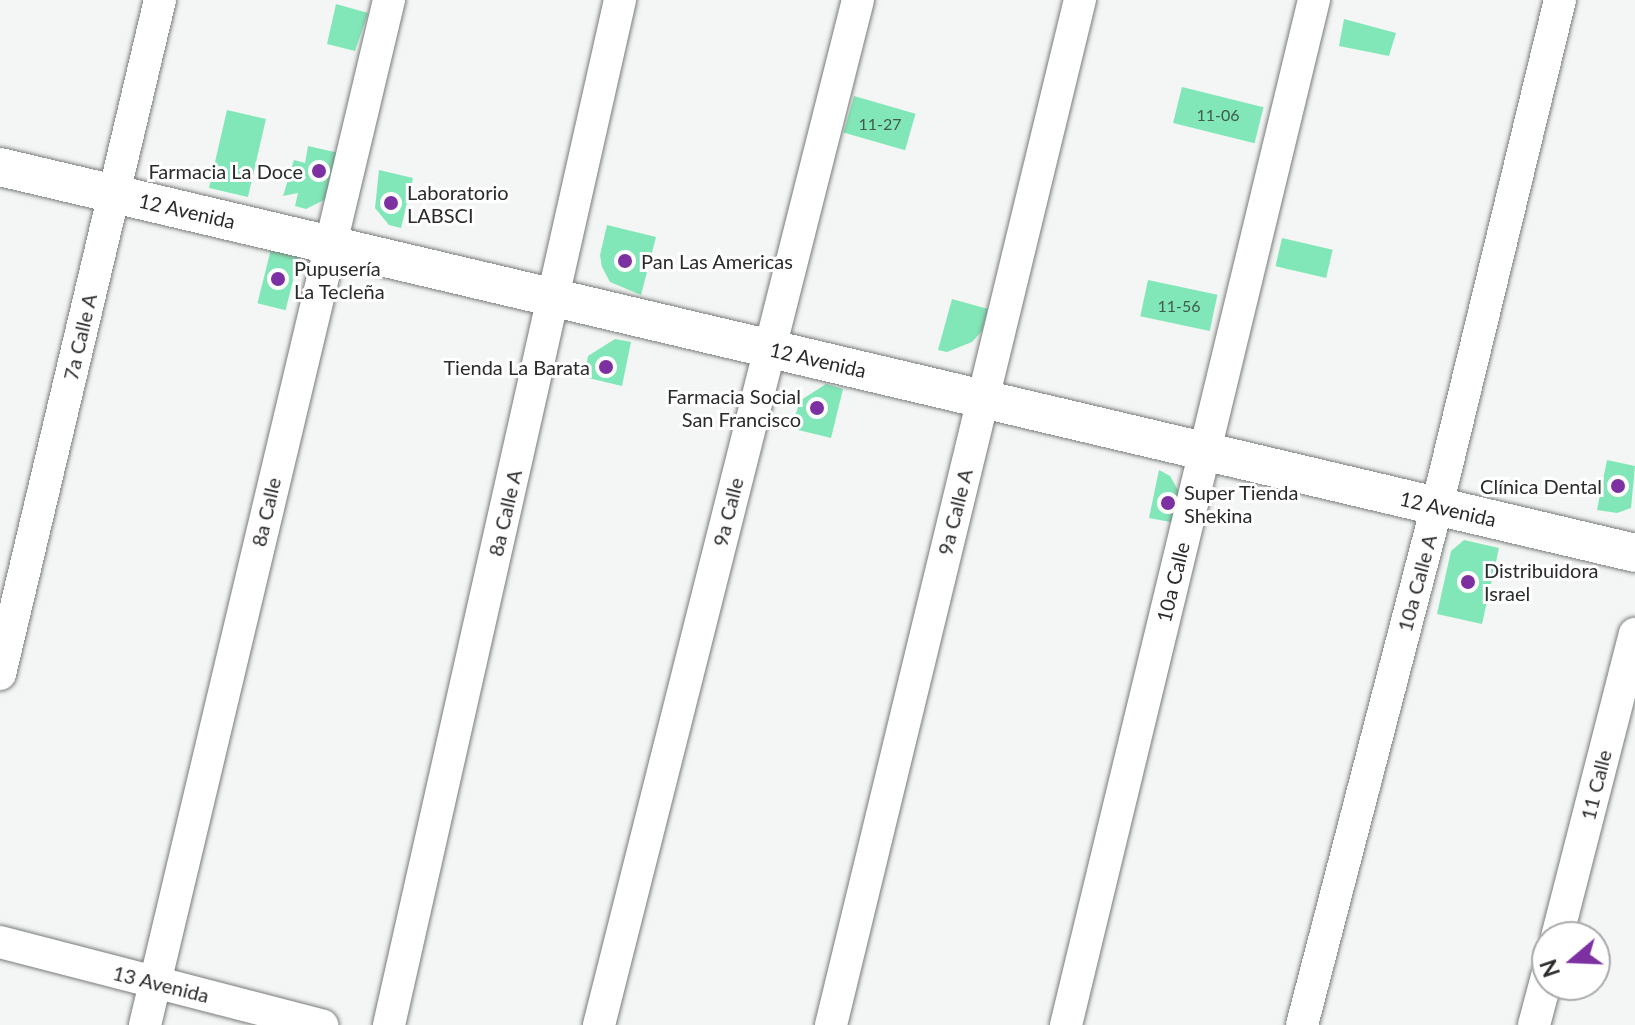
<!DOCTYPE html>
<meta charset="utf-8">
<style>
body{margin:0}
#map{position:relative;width:1635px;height:1025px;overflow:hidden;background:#f3f6f4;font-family:Lato,sans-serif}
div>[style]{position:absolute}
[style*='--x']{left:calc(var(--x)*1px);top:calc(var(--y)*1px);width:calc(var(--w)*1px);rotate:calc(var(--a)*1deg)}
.building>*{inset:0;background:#82e7b8;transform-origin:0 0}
.roads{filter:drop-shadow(0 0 2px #797c7a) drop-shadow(0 0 2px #797c7a)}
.minor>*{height:32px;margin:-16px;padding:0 16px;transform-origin:16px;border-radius:16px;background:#fff}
.tertiary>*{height:38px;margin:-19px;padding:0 19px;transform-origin:19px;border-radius:19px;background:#fff}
.dots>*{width:22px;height:22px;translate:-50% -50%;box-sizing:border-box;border:4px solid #fff;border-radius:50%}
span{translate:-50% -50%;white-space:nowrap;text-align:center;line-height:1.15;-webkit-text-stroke:6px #fff;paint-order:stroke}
.number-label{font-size:16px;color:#405a4e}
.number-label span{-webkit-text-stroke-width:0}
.poi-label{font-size:20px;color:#2a2b2b}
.right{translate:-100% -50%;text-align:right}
.left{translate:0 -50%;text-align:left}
.street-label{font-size:20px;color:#2a2b2b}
.north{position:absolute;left:1531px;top:921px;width:80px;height:80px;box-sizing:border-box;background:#fff;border:2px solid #aaa;border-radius:50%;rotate:251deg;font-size:22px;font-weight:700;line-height:32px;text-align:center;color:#2a2b2b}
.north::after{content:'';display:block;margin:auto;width:28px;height:36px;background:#7d30a2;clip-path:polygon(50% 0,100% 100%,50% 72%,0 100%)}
</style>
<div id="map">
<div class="building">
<div style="clip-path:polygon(336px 4px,368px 13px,355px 51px,327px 44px)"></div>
<div style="clip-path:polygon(1344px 19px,1396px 33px,1389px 56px,1339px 46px)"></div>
<div style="left:1182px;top:87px;width:84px;height:37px;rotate:14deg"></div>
<div style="left:854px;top:96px;width:64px;height:38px;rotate:16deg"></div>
<div style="left:227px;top:110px;width:40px;height:80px;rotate:13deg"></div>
<div style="clip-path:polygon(308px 146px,339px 153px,326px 199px,306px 209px,295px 206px,298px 193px,283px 196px,294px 160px,305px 163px)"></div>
<div style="clip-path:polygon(379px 170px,413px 178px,401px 228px,389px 225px,375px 208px)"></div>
<div style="clip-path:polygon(607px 225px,656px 237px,641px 295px,610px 282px,602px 267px,600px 255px)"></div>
<div style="left:1282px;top:238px;width:52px;height:29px;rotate:13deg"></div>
<div style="left:271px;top:249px;width:29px;height:56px;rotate:14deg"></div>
<div style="left:1148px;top:280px;width:71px;height:37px;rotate:12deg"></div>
<div style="clip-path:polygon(952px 299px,988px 309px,982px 331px,972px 342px,947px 352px,938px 350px)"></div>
<div style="clip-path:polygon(615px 339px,631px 342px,622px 386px,584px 377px,588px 356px)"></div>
<div style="clip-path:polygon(826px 384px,843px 389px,831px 438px,790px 428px,801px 400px)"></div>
<div style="clip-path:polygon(1607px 460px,1635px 466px,1631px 508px,1617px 513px,1597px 510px)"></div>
<div style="clip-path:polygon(1159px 470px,1170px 476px,1182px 497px,1181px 524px,1149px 518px)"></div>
<div style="clip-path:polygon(1464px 540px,1499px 548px,1482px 624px,1437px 614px,1451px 551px)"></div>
</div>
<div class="roads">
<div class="minor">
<div style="--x:0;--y:674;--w:693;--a:-76.65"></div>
<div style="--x:1557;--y:937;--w:313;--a:-75.6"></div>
<div style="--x:0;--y:942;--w:333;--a:14.5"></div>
<div style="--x:145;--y:1025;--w:1054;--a:-76.61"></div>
<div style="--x:389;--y:1025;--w:1051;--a:-77.3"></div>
<div style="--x:599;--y:1025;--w:1057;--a:-75.82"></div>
<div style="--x:831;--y:1025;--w:1055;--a:-76.35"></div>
<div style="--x:1066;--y:1025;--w:1055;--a:-76.4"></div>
<div style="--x:1302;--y:1025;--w:536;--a:-75.42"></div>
<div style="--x:1437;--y:506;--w:521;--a:-76.34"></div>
<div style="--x:1534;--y:1025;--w:51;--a:-75.1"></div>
</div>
<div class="tertiary">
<div style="--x:0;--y:167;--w:1680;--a:13.28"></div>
</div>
</div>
<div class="dots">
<div style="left:319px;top:171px;background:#7d30a2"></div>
<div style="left:391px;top:203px;background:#7d30a2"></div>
<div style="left:625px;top:261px;background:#7d30a2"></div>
<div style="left:278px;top:279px;background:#7d30a2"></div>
<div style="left:606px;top:367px;background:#7d30a2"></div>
<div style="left:817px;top:408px;background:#7d30a2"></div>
<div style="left:1618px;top:486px;background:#7d30a2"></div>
<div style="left:1168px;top:503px;background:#7d30a2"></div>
<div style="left:1468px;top:582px;background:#7d30a2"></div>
</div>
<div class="number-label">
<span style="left:1218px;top:115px">11-06</span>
<span style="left:880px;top:124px">11-27</span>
<span style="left:1179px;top:306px">11-56</span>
</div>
<div class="poi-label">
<span class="right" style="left:303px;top:171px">Farmacia La Doce</span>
<span class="left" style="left:407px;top:204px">Laboratorio<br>LABSCI</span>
<span class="left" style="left:641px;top:261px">Pan Las Americas</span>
<span class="left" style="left:294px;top:280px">Pupusería<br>La Tecleña</span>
<span class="right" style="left:590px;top:367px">Tienda La Barata</span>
<span class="right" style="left:801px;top:408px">Farmacia Social<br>San Francisco</span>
<span class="right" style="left:1602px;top:486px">Clínica Dental</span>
<span class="left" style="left:1184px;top:504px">Super Tienda<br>Shekina</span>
<span class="left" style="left:1484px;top:582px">Distribuidora<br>Israel</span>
</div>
<div class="street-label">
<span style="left:187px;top:211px;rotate:13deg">12 Avenida</span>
<span style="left:80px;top:337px;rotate:-77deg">7a Calle A</span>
<span style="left:818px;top:360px;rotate:13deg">12 Avenida</span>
<span style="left:1448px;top:509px;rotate:13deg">12 Avenida</span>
<span style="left:266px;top:512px;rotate:-77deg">8a Calle</span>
<span style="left:728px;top:512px;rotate:-76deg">9a Calle</span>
<span style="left:955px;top:512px;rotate:-76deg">9a Calle A</span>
<span style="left:505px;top:513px;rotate:-77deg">8a Calle A</span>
<span style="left:1173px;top:582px;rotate:-76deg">10a Calle</span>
<span style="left:1417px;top:583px;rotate:-75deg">10a Calle A</span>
<span style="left:1596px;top:785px;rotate:-76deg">11 Calle</span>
<span style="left:161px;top:984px;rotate:14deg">13 Avenida</span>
</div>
<div class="north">N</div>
</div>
